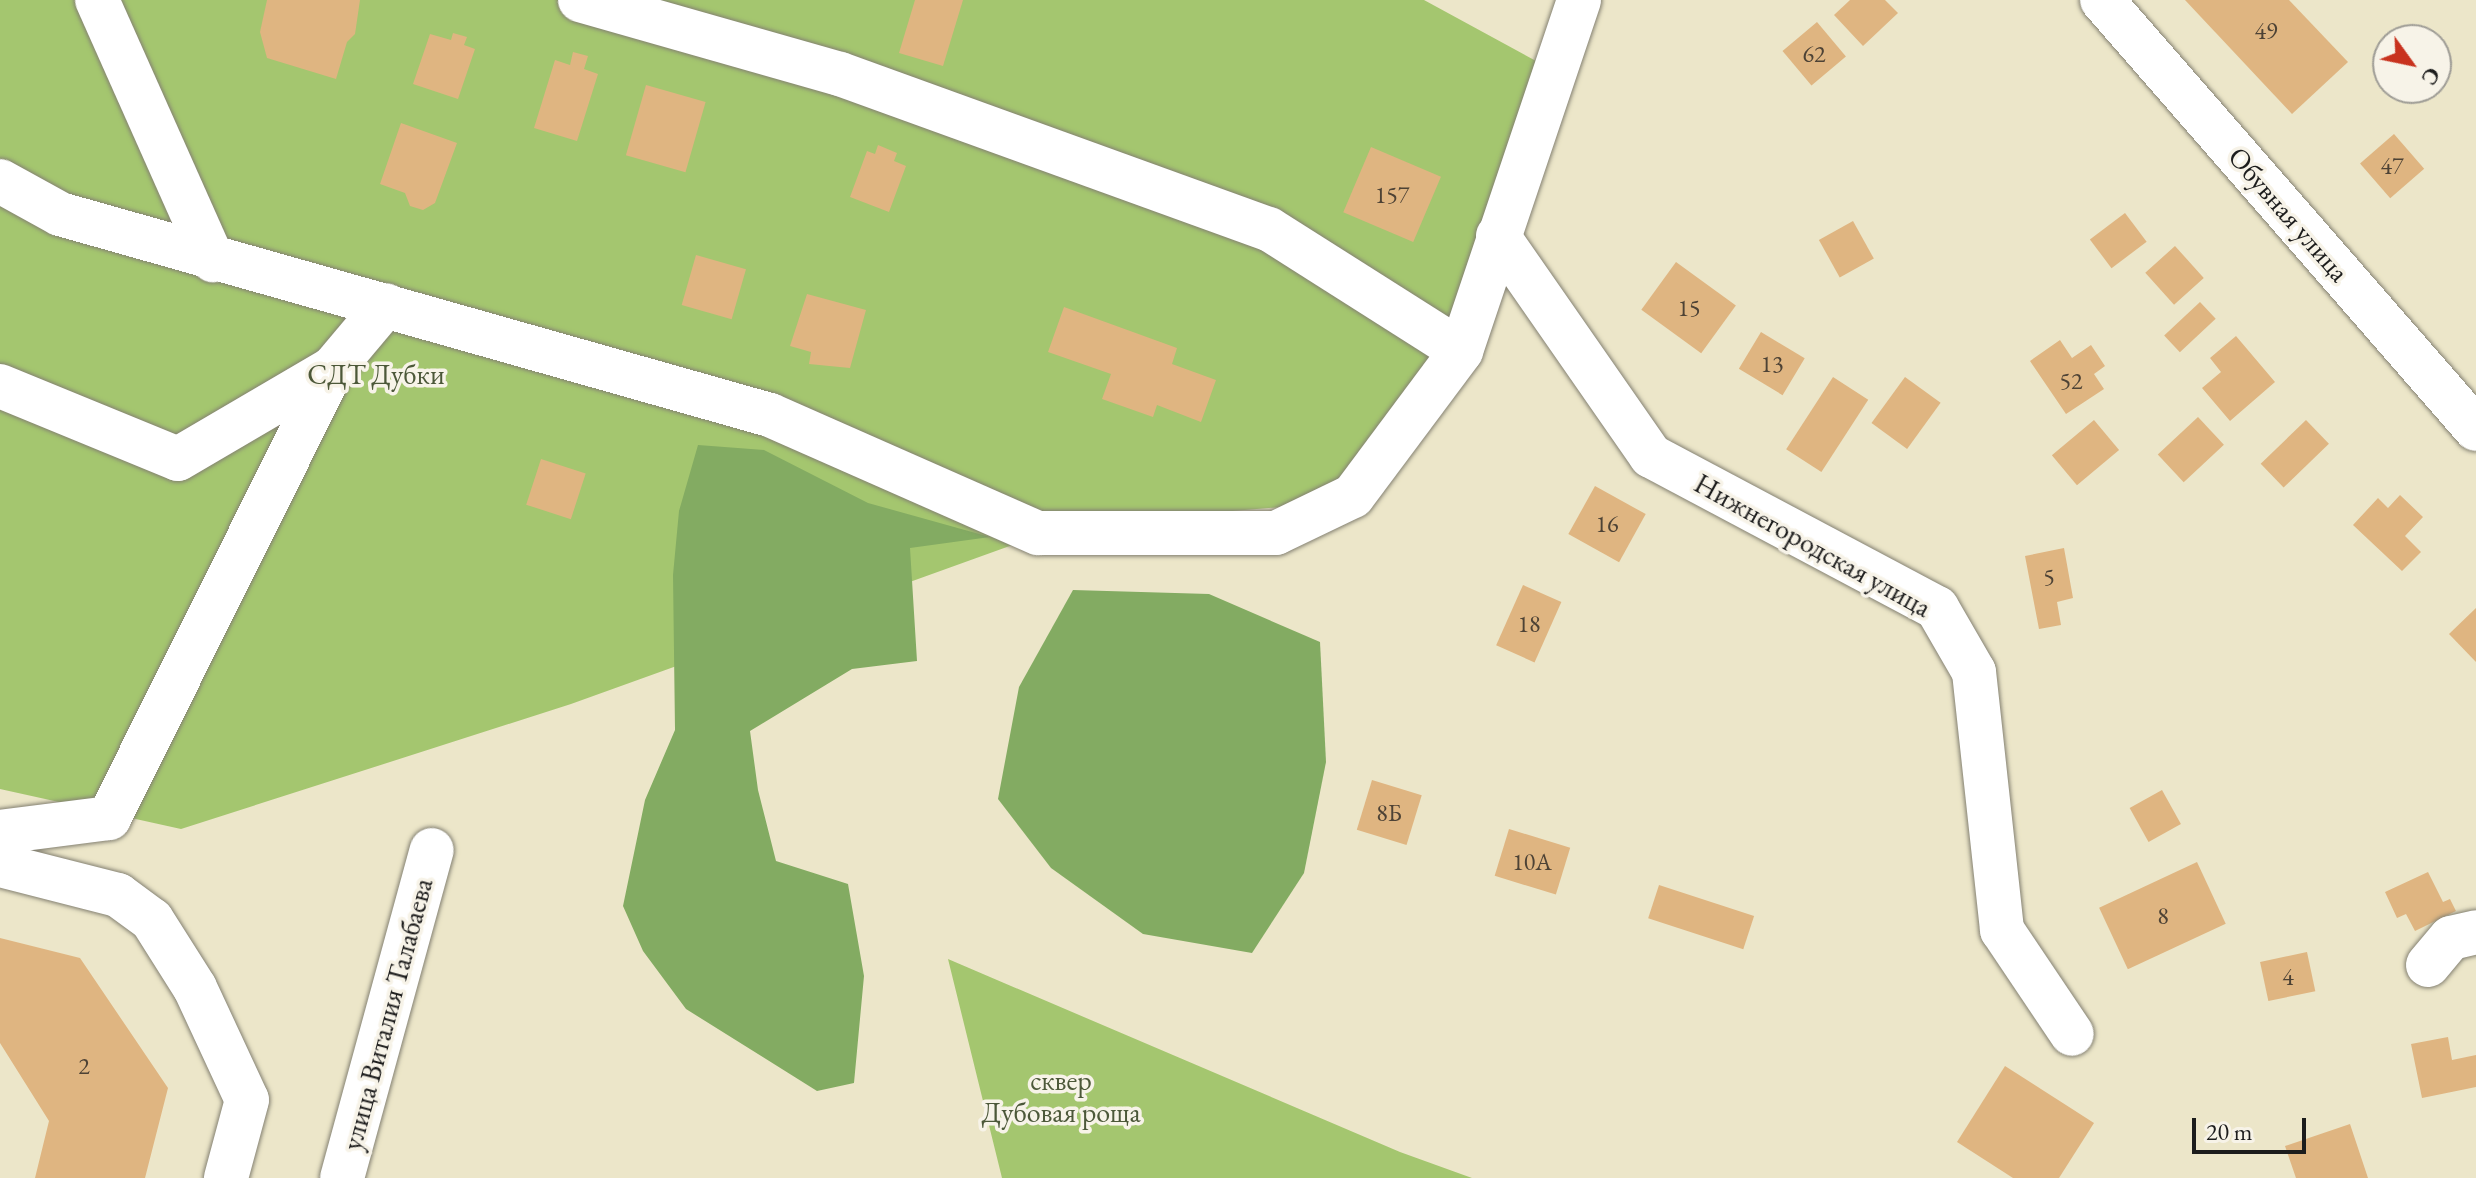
<!DOCTYPE html>
<meta charset="utf-8">
<style>
body{margin:0}
#map{position:relative;width:2476px;height:1178px;overflow:hidden;background:#ece6c9;font-family:"EB Garamond",serif}
div>[style]{position:absolute}
[style*='--x']{left:calc(var(--x)*1px);top:calc(var(--y)*1px);width:calc(var(--w)*1px);rotate:calc(var(--a)*1deg)}
.green>*{inset:0;background:#a4c66f}
.forest>*{inset:0;background:#83ab62}
.building>*{inset:0;background:#dfb581;transform-origin:0 0}
.roads{filter:drop-shadow(0 0 2px #848172) drop-shadow(0 0 2px #848172)}
.minor>*{height:44px;margin:-22px;padding:0 22px;transform-origin:22px;border-radius:22px;background:#fff}
.major>*{height:44px;margin:-22px;padding:0 22px;transform-origin:22px;border-radius:22px;background:#fff}
span{translate:-50% -50%;white-space:nowrap;text-align:center;line-height:1.15;-webkit-text-stroke:7px #f7f3e8;paint-order:stroke}
.number-label{font-size:24px;color:#4d4235}
.number-label span{-webkit-text-stroke-width:0}
.street-label{font-size:28px;color:#1c1c1c}
.park-label{font-size:28px;color:#4c5839}
.north{position:absolute;left:2372px;top:24px;width:80px;height:80px;box-sizing:border-box;background:#f7f3e8;border:2px solid #9f9d96;border-radius:50%;rotate:123deg;font-size:22px;font-weight:700;line-height:32px;text-align:center;color:#1c1c1c}
.north::after{content:'';display:block;margin:auto;width:28px;height:36px;background:#c8321e;clip-path:polygon(50% 0,100% 100%,50% 72%,0 100%)}
.scale{position:absolute;left:2192px;top:1118px;width:114px;height:36px;box-sizing:border-box;border:4px solid #1c1c1c;border-top:0;padding-left:10px;font-size:24px;line-height:28px;white-space:nowrap;color:#1c1c1c;-webkit-text-stroke:6px #f7f3e8;paint-order:stroke}
</style>
<div id="map">
<div class="green">
<div style="clip-path:polygon(0 0,1424px 0,1536px 61px,1444px 356px,1319px 504px,1071px 524px,571px 704px,181px 829px,0 789px)"></div>
<div style="clip-path:polygon(948px 959px,1400px 1152px,1472px 1178px,1002px 1178px)"></div>
</div>
<div class="forest">
<div style="clip-path:polygon(698px 445px,764px 450px,868px 503px,990px 537px,910px 548px,917px 661px,852px 669px,750px 731px,758px 790px,776px 861px,848px 884px,864px 976px,854px 1083px,817px 1091px,686px 1009px,643px 951px,623px 906px,645px 800px,675px 730px,673px 575px,679px 511px)"></div>
<div style="clip-path:polygon(1073px 590px,1209px 594px,1320px 642px,1326px 762px,1304px 873px,1252px 953px,1143px 934px,1051px 868px,998px 799px,1019px 687px)"></div>
</div>
<div class="building">
<div style="clip-path:polygon(267px 0,360px 0,355px 34px,347px 42px,336px 79px,267px 58px,260px 32px)"></div>
<div style="clip-path:polygon(915px 0,963px 0,943px 66px,899px 53px)"></div>
<div style="clip-path:polygon(1850px 0,1885px 0,1898px 13px,1863px 46px,1834px 15px)"></div>
<div style="clip-path:polygon(2185px 0,2289px 0,2348px 62px,2292px 114px)"></div>
<div style="left:1817px;top:22px;width:45px;height:45px;rotate:50deg"></div>
<div style="clip-path:polygon(453px 33px,467px 37px,464px 45px,475px 49px,458px 99px,413px 84px,430px 34px,451px 40px)"></div>
<div style="clip-path:polygon(573px 52px,588px 56px,584px 69px,598px 74px,577px 141px,534px 128px,555px 60px,570px 65px)"></div>
<div style="left:646px;top:85px;width:62px;height:73px;rotate:16deg"></div>
<div style="clip-path:polygon(401px 123px,457px 143px,435px 203px,423px 210px,410px 206px,405px 193px,380px 184px)"></div>
<div style="left:2394px;top:134px;width:46px;height:45px;rotate:49deg"></div>
<div style="clip-path:polygon(878px 145px,897px 153px,894px 161px,906px 166px,889px 212px,850px 197px,867px 151px,875px 154px)"></div>
<div style="left:1371px;top:147px;width:76px;height:71px;rotate:23deg"></div>
<div style="left:2125px;top:213px;width:36px;height:44px;rotate:53deg"></div>
<div style="left:1853px;top:221px;width:43px;height:39px;rotate:61deg"></div>
<div style="left:2175px;top:246px;width:43px;height:40px;rotate:48deg"></div>
<div style="left:696px;top:255px;width:52px;height:52px;rotate:16deg"></div>
<div style="left:1676px;top:262px;width:74px;height:59px;rotate:36deg"></div>
<div style="clip-path:polygon(807px 294px,866px 310px,850px 368px,809px 364px,811px 352px,790px 346px)"></div>
<div style="left:2200px;top:302px;width:23px;height:49px;rotate:47deg"></div>
<div style="clip-path:polygon(1064px 307px,1177px 348px,1172px 364px,1216px 380px,1201px 422px,1157px 405px,1153px 417px,1102px 399px,1111px 374px,1048px 352px)"></div>
<div style="left:1761px;top:332px;width:51px;height:43px;rotate:31deg"></div>
<div style="clip-path:polygon(2236px 336px,2275px 382px,2230px 421px,2202px 388px,2221px 372px,2210px 358px)"></div>
<div style="clip-path:polygon(2060px 340px,2072px 358px,2091px 345px,2105px 366px,2094px 374px,2104px 389px,2066px 414px,2030px 361px)"></div>
<div style="left:1833px;top:377px;width:42px;height:86px;rotate:33deg"></div>
<div style="left:1905px;top:377px;width:44px;height:57px;rotate:36deg"></div>
<div style="left:2198px;top:417px;width:38px;height:55px;rotate:47deg"></div>
<div style="left:2094px;top:420px;width:39px;height:55px;rotate:50deg"></div>
<div style="left:2306px;top:420px;width:33px;height:63px;rotate:46deg"></div>
<div style="left:541px;top:459px;width:47px;height:48px;rotate:18deg"></div>
<div style="left:1595px;top:486px;width:58px;height:55px;rotate:29deg"></div>
<div style="clip-path:polygon(2400px 495px,2423px 517px,2405px 536px,2421px 552px,2402px 571px,2353px 525px,2378px 498px,2388px 508px)"></div>
<div style="clip-path:polygon(2064px 548px,2073px 598px,2057px 602px,2061px 625px,2039px 629px,2025px 556px)"></div>
<div style="left:1523px;top:585px;width:42px;height:66px;rotate:24deg"></div>
<div style="clip-path:polygon(2476px 608px,2476px 662px,2449px 634px)"></div>
<div style="left:1372px;top:780px;width:52px;height:52px;rotate:17deg"></div>
<div style="left:2162px;top:790px;width:39px;height:37px;rotate:61deg"></div>
<div style="left:1509px;top:829px;width:64px;height:49px;rotate:17deg"></div>
<div style="left:2197px;top:862px;width:68px;height:108px;rotate:65deg"></div>
<div style="clip-path:polygon(2428px 872px,2443px 902px,2450px 899px,2456px 911px,2415px 931px,2406px 914px,2397px 918px,2385px 892px)"></div>
<div style="left:1659px;top:885px;width:100px;height:35px;rotate:18deg"></div>
<div style="clip-path:polygon(0 938px,80px 958px,168px 1088px,145px 1178px,35px 1178px,49px 1121px,0 1043px)"></div>
<div style="left:2307px;top:952px;width:40px;height:48px;rotate:78deg"></div>
<div style="clip-path:polygon(2448px 1037px,2452px 1060px,2476px 1055px,2476px 1087px,2422px 1098px,2411px 1044px)"></div>
<div style="clip-path:polygon(2005px 1066px,2094px 1123px,2059px 1178px,2013px 1178px,1957px 1142px)"></div>
<div style="clip-path:polygon(2350px 1124px,2368px 1178px,2296px 1178px,2285px 1146px)"></div>
</div>
<div class="roads">
<div class="minor">
<div style="--x:97;--y:0;--w:285;--a:66"></div>
<div style="--x:580;--y:0;--w:270;--a:15.9"></div>
<div style="--x:840;--y:74;--w:456;--a:19.9"></div>
<div style="--x:1269;--y:229;--w:227;--a:32.4"></div>
<div style="--x:0;--y:181;--w:68;--a:28.8"></div>
<div style="--x:60;--y:214;--w:738;--a:15.81"></div>
<div style="--x:770;--y:415;--w:293;--a:23.8"></div>
<div style="--x:1038;--y:533;--w:238;--a:0"></div>
<div style="--x:1276;--y:533;--w:85;--a:-25.7"></div>
<div style="--x:1353;--y:496;--w:181;--a:-53.3"></div>
<div style="--x:1461;--y:351;--w:370;--a:-71.4"></div>
<div style="--x:1498;--y:236;--w:268;--a:55.2"></div>
<div style="--x:1651;--y:456;--w:324;--a:28"></div>
<div style="--x:1937;--y:608;--w:74;--a:60"></div>
<div style="--x:1974;--y:672;--w:260;--a:83.8"></div>
<div style="--x:2002;--y:930;--w:125;--a:56.1"></div>
<div style="--x:0;--y:386;--w:192;--a:22.3"></div>
<div style="--x:178;--y:459;--w:180;--a:-30.4"></div>
<div style="--x:333;--y:368;--w:82;--a:-49.9"></div>
<div style="--x:0;--y:832;--w:110;--a:-7.3"></div>
<div style="--x:109;--y:818;--w:503;--a:-63.54"></div>
<div style="--x:0;--y:865;--w:122;--a:14.3"></div>
<div style="--x:118;--y:895;--w:42;--a:36.3"></div>
<div style="--x:152;--y:920;--w:80;--a:57.7"></div>
<div style="--x:195;--y:988;--w:123;--a:65.1"></div>
<div style="--x:247;--y:1100;--w:81;--a:105.1"></div>
<div style="--x:2428;--y:965;--w:35;--a:-50"></div>
<div style="--x:2451;--y:938;--w:26;--a:-13"></div>
<div style="--x:342;--y:1178;--w:340;--a:-74.7"></div>
</div>
<div class="major">
<div style="--x:2102;--y:0;--w:569;--a:48.92"></div>
</div>
</div>
<div class="number-label">
<span style="left:2266px;top:31px">49</span>
<span style="left:1814px;top:54px">62</span>
<span style="left:2392px;top:166px">47</span>
<span style="left:1392px;top:195px">157</span>
<span style="left:1689px;top:308px">15</span>
<span style="left:1772px;top:364px">13</span>
<span style="left:2071px;top:381px">52</span>
<span style="left:1607px;top:524px">16</span>
<span style="left:2049px;top:577px">5</span>
<span style="left:1529px;top:624px">18</span>
<span style="left:1389px;top:813px">8Б</span>
<span style="left:1532px;top:862px">10А</span>
<span style="left:2163px;top:916px">8</span>
<span style="left:2288px;top:977px">4</span>
<span style="left:84px;top:1066px">2</span>
</div>
<div class="street-label">
<span style="left:2289px;top:214px;rotate:49deg">Обувная улица</span>
<span style="left:1813px;top:545px;rotate:29deg">Нижнегородская улица</span>
<span style="left:387px;top:1014px;rotate:-75deg">улица Виталия Талабаева</span>
</div>
<div class="park-label">
<span style="left:376px;top:374px">СДТ Дубки</span>
<span style="left:1061px;top:1096px">сквер<br>Дубовая роща</span>
</div>
<div class="north">С</div>
<div class="scale">20 m</div>
</div>
